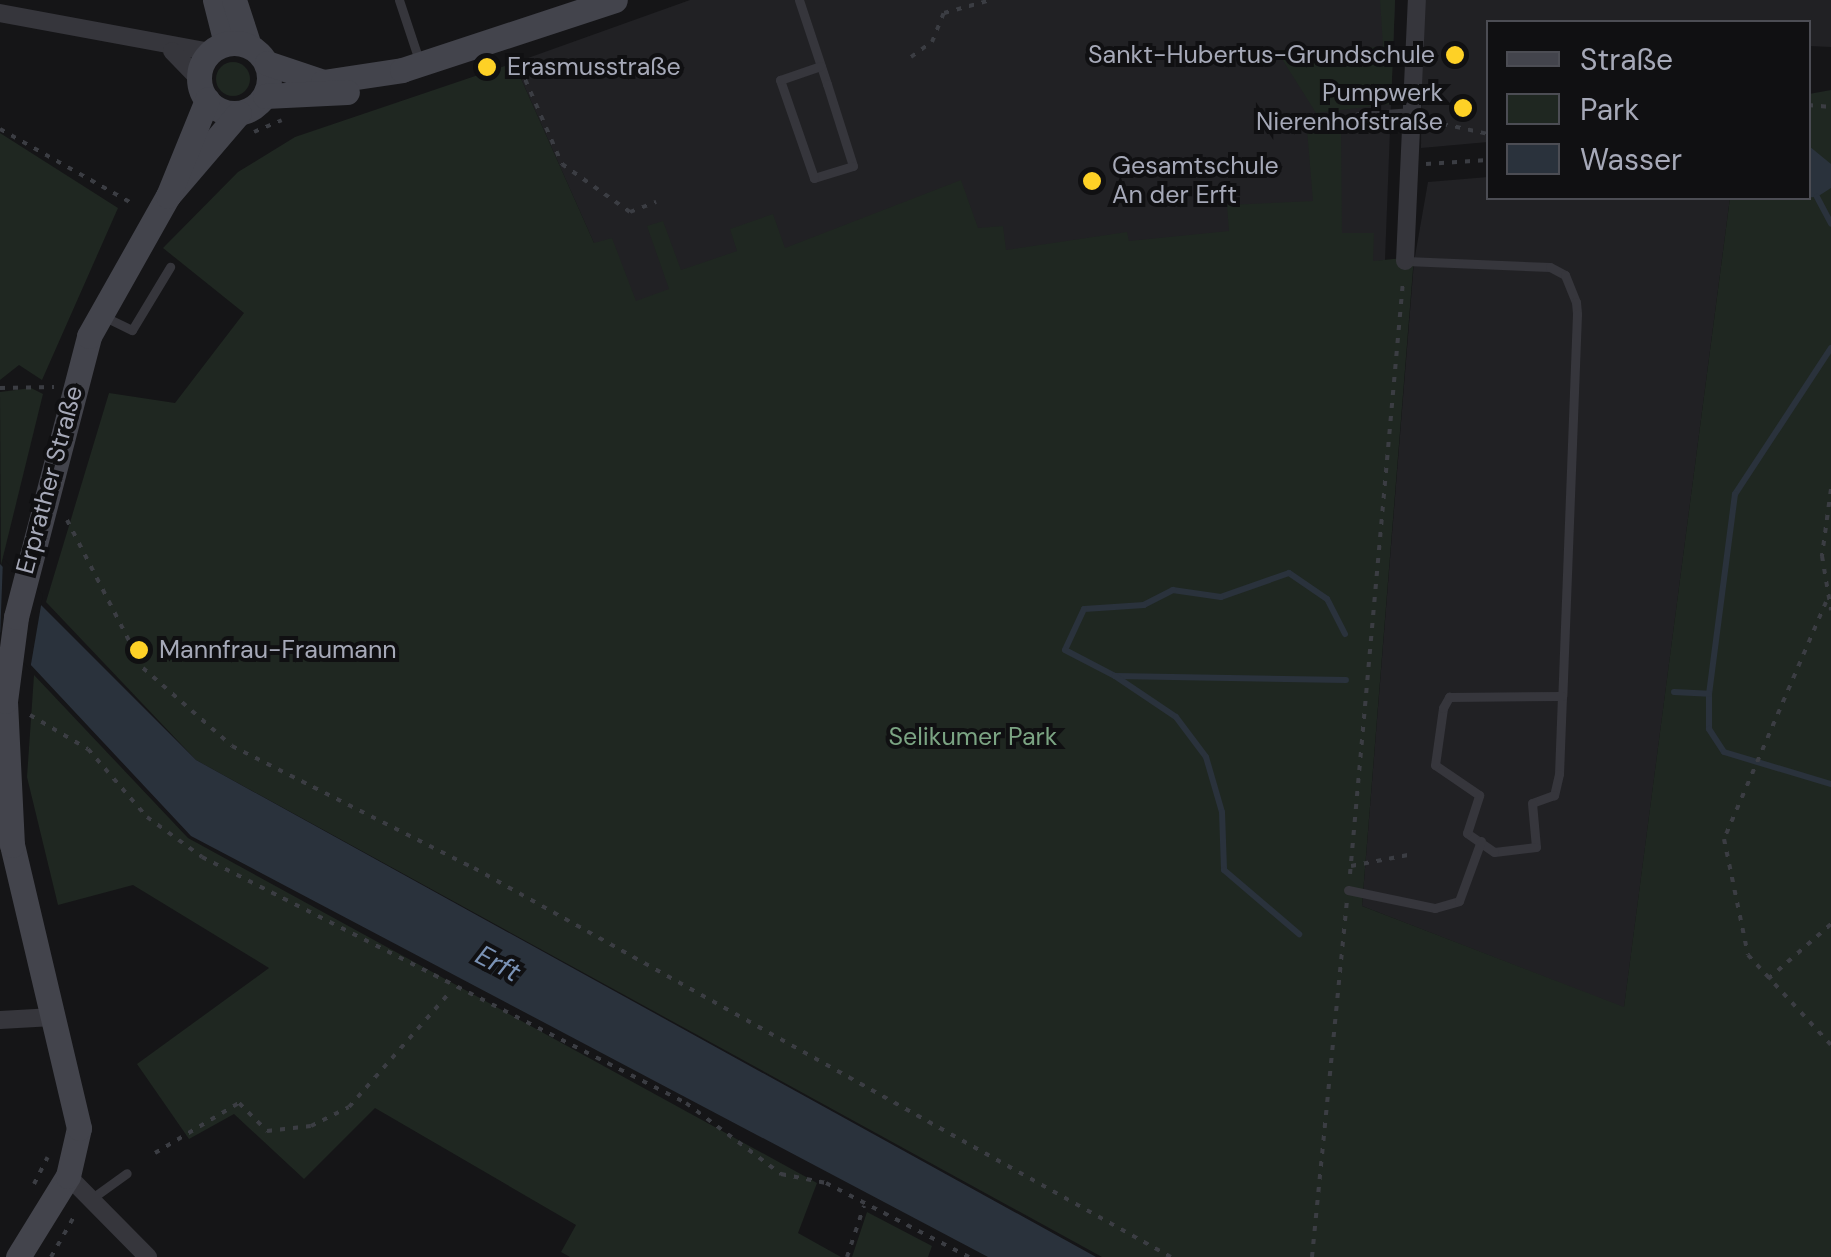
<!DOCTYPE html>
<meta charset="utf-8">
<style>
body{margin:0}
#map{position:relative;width:1831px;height:1257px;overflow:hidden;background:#151517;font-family:"DM Sans",sans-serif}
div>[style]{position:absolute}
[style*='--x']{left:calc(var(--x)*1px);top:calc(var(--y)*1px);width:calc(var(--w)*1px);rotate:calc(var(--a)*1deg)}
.built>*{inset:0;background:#212124}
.green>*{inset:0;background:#1f2721}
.round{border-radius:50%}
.water>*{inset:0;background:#2a323c}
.pier>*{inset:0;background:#151517}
.stream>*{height:6px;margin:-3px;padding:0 3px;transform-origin:3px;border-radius:3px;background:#2a323c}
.path>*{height:4px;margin-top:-2px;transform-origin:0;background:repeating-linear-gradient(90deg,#3b3d43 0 5px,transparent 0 13px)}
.service>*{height:9px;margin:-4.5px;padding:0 4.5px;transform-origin:4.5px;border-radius:4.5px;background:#36363c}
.minor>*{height:18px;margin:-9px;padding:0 9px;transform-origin:9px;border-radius:9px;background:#36363c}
.secondary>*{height:25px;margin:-12.5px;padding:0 12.5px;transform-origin:12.5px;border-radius:12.5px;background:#43444c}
.secondary>.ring{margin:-12.5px;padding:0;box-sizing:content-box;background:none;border:25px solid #43444c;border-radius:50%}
.dots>*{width:28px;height:28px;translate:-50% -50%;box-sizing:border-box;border:5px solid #101012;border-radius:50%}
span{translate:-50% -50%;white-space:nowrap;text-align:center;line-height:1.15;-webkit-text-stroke:8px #101012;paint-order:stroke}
.poi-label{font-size:25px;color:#a6a9b8}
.right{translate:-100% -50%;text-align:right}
.left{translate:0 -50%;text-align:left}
.street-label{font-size:25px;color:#a6a9b8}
.park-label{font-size:25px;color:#7ba483}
.water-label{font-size:28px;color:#7a92b5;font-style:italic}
.legend{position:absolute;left:1486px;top:20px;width:325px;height:180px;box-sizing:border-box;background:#101012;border:2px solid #4c4d54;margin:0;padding:12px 18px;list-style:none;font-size:30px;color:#a6a9b8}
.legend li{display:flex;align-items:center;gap:20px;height:50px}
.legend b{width:50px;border:2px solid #4c4d54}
</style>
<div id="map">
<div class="built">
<div style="clip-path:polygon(690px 0,1395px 0,1385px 260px,648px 365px,514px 63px)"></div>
<div style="clip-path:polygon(1422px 0,1831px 0,1831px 47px,1809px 46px,1808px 22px,1488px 22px,1488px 142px,1421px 148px)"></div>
<div style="clip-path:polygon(1488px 177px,1488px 198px,1730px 198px,1624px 1008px,1362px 906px,1414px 262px,1428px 182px)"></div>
</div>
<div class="green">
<div style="clip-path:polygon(1380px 0,1395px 0,1391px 104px,1316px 113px,1282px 59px,1383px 46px)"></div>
<div class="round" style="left:216px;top:62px;width:34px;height:34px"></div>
<div style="clip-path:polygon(514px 63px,594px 243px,612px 238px,636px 301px,669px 289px,647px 226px,663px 221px,681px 270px,737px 251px,730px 229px,773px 214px,785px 248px,961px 180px,978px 228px,1003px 226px,1006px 250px,1127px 232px,1129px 241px,1229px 231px,1227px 205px,1313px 201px,1307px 129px,1341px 127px,1342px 233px,1374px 233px,1373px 261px,1414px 257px,1362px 906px,1624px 1007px,1730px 198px,1808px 198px,1809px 94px,1831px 90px,1831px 1257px,1102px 1257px,196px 760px,46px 602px,109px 393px,175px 403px,244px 313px,163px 248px,238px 172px,295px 137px)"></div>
<div style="clip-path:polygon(0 133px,118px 208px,42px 380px,19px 365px,0 380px)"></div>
<div style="clip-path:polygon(31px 388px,43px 394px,1px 565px,0 392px)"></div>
<div style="clip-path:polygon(34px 675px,188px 838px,817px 1183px,798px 1233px,841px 1257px,570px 1257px,561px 1252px,576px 1225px,375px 1108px,304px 1179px,234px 1114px,189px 1139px,137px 1064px,269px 968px,133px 885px,58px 905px,27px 777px)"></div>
<div style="clip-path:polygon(867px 1212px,932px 1246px,928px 1257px,852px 1257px)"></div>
</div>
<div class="water">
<div style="clip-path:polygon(1809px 146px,1831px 164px,1831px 188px,1817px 197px,1793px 198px,1808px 198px)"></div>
<div style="clip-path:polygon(0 564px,196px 760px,1096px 1257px,988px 1257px,191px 836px,0 632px)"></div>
</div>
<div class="pier">
<div style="clip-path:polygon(3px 559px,43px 594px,30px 670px,0 639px)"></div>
</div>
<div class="stream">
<div style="--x:1817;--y:197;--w:30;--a:62"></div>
<div style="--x:1831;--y:348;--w:175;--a:123.3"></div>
<div style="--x:1735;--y:494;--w:202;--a:97.4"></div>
<div style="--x:1709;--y:694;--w:35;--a:90"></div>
<div style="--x:1709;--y:729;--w:27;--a:57"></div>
<div style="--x:1724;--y:752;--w:112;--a:16.7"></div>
<div style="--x:1345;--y:634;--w:39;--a:-117"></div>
<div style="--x:1327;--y:599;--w:46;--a:-145.6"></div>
<div style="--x:1289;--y:573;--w:72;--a:160.6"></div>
<div style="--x:1221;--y:597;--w:49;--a:-171.7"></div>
<div style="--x:1173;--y:590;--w:33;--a:153"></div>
<div style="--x:1144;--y:605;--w:60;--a:176.2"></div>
<div style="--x:1084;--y:609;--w:45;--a:114.9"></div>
<div style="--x:1065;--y:650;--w:56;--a:27.5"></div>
<div style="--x:1115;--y:676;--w:231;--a:1"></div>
<div style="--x:1115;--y:676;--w:73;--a:33.9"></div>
<div style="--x:1176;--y:717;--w:50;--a:53.1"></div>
<div style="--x:1206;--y:757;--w:57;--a:73.8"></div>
<div style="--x:1222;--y:812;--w:58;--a:88"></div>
<div style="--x:1224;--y:870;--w:99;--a:40.5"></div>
<div style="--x:1674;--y:692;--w:35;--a:3"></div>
</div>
<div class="path">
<div style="--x:515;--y:56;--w:118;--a:66.5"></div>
<div style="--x:562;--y:164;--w:83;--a:35.2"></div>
<div style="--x:630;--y:212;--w:28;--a:-21"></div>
<div style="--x:911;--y:57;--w:26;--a:-36"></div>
<div style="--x:932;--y:42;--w:31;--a:-68"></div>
<div style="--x:944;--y:13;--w:49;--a:-15.5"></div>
<div style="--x:1808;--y:105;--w:23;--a:5"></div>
<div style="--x:1430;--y:121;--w:59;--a:12.6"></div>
<div style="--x:0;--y:129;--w:155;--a:29.4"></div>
<div style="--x:254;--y:132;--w:30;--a:-23"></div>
<div style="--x:1426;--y:164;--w:62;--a:-3.7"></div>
<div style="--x:0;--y:388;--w:54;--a:-1.1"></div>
<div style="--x:1831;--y:489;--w:68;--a:97.7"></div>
<div style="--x:1822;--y:556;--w:55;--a:80.5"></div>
<div style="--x:67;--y:520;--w:166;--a:62.8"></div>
<div style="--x:143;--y:668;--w:118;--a:41.2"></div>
<div style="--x:232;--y:746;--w:271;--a:26.8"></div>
<div style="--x:474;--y:868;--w:798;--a:29.17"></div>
<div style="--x:1826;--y:602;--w:258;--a:113.3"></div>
<div style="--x:1724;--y:839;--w:118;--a:78.3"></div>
<div style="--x:1748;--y:955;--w:122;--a:47.3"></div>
<div style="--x:30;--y:715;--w:67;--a:30.4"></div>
<div style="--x:88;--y:749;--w:90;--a:49.1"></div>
<div style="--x:147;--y:817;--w:68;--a:36"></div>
<div style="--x:202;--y:857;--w:543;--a:26.94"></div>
<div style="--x:686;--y:1103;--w:119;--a:36.8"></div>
<div style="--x:781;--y:1174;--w:46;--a:11.3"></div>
<div style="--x:826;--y:1183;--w:161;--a:27.4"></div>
<div style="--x:1351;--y:866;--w:58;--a:-10.9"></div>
<div style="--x:1350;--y:874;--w:595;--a:-84.89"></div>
<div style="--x:1768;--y:979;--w:84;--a:-41.1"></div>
<div style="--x:155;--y:1153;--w:98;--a:-30.8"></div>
<div style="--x:239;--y:1103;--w:40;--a:45"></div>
<div style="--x:267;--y:1131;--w:44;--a:-6.5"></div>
<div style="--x:311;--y:1126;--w:42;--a:-26.6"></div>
<div style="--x:349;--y:1107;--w:154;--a:-48.7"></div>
<div style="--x:34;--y:1184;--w:30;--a:-63"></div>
<div style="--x:51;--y:1257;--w:51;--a:-60.4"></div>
<div style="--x:847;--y:1257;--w:54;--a:-71.6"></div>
<div style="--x:1312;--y:1257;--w:356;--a:-84.4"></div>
</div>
<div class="service">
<div style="--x:399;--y:0;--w:66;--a:71.6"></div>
<div style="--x:799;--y:0;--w:89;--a:71.6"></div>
<div style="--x:827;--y:84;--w:86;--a:72.4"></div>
<div style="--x:853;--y:166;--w:41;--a:162.9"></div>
<div style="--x:814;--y:178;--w:104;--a:-109.1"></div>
<div style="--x:780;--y:80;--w:43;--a:-18.9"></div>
<div style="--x:1358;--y:116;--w:54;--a:-4.2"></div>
<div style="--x:1406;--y:261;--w:144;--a:2.4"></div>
<div style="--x:1550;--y:267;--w:17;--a:28"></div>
<div style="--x:1565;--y:275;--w:29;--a:68"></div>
<div style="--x:1576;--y:302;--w:12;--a:85"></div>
<div style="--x:1577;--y:314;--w:382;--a:92.2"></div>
<div style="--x:1562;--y:696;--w:78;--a:92.2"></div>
<div style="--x:1559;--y:774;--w:22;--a:103"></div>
<div style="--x:1554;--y:795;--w:23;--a:160"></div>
<div style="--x:1532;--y:803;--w:44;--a:84.8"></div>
<div style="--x:1536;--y:847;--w:42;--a:173.2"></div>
<div style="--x:1494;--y:852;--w:33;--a:-145"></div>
<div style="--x:1467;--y:833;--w:40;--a:-72"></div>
<div style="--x:1479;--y:795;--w:53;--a:-145.7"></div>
<div style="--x:1435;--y:765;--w:58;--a:-82"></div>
<div style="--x:1443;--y:708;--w:13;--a:-61"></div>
<div style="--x:1449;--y:697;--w:113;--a:-0.5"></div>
<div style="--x:105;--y:317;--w:30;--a:26"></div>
<div style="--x:132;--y:330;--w:74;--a:-58.9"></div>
<div style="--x:1348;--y:890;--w:89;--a:11.7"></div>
<div style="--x:1435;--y:908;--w:25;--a:-16"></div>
<div style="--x:1459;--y:901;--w:64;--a:-69.9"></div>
<div style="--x:91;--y:1199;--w:44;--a:-35.8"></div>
</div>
<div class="minor">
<div style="--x:0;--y:13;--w:214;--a:10.5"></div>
<div style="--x:172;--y:51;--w:39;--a:46"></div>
<div style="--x:1405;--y:261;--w:261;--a:-87.4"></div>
<div style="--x:0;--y:1020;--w:53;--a:-3.2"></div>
<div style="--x:68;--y:1176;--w:114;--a:45.4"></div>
</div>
<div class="secondary">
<div style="--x:215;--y:0;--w:44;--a:75.7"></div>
<div style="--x:234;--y:0;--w:48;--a:71.9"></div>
<div class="ring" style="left:199px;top:43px;width:45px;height:45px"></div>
<div style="--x:267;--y:63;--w:59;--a:18.7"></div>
<div style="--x:323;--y:82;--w:80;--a:-8.6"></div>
<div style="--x:402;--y:70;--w:224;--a:-18.2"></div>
<div style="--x:265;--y:96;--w:82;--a:-2.8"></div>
<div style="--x:168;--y:196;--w:109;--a:-49.5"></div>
<div style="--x:18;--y:1257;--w:95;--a:-58.3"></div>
<div style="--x:68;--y:1176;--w:49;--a:-77.1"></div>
<div style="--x:79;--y:1128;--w:291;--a:-103.3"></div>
<div style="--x:12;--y:845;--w:144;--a:-92.8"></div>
<div style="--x:5;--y:701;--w:85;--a:-82.5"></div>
<div style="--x:16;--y:617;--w:290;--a:-75.4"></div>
<div style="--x:89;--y:336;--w:161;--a:-60.6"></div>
<div style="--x:168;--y:196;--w:104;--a:-67.9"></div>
</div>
<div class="dots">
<div style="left:1455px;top:55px;background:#fed126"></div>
<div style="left:487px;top:67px;background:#fed126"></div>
<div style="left:1463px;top:108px;background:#fed126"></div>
<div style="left:1092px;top:181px;background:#fed126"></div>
<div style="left:139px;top:650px;background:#fed126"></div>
</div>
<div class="poi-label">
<span class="right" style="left:1435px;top:55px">Sankt-Hubertus-Grundschule</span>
<span class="left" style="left:507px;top:67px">Erasmusstraße</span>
<span class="right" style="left:1443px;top:108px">Pumpwerk<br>Nierenhofstraße</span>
<span class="left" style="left:1112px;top:181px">Gesamtschule<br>An der Erft</span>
<span class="left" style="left:159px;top:650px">Mannfrau-Fraumann</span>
</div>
<div class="street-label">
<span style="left:50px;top:480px;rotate:-75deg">Erprather Straße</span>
</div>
<div class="park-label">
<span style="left:973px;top:737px">Selikumer Park</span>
</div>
<div class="water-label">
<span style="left:498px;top:964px;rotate:28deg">Erft</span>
</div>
<ul class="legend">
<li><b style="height:12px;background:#43444c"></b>Straße</li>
<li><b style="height:28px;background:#1f2721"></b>Park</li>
<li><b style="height:28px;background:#2a323c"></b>Wasser</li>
</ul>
</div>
